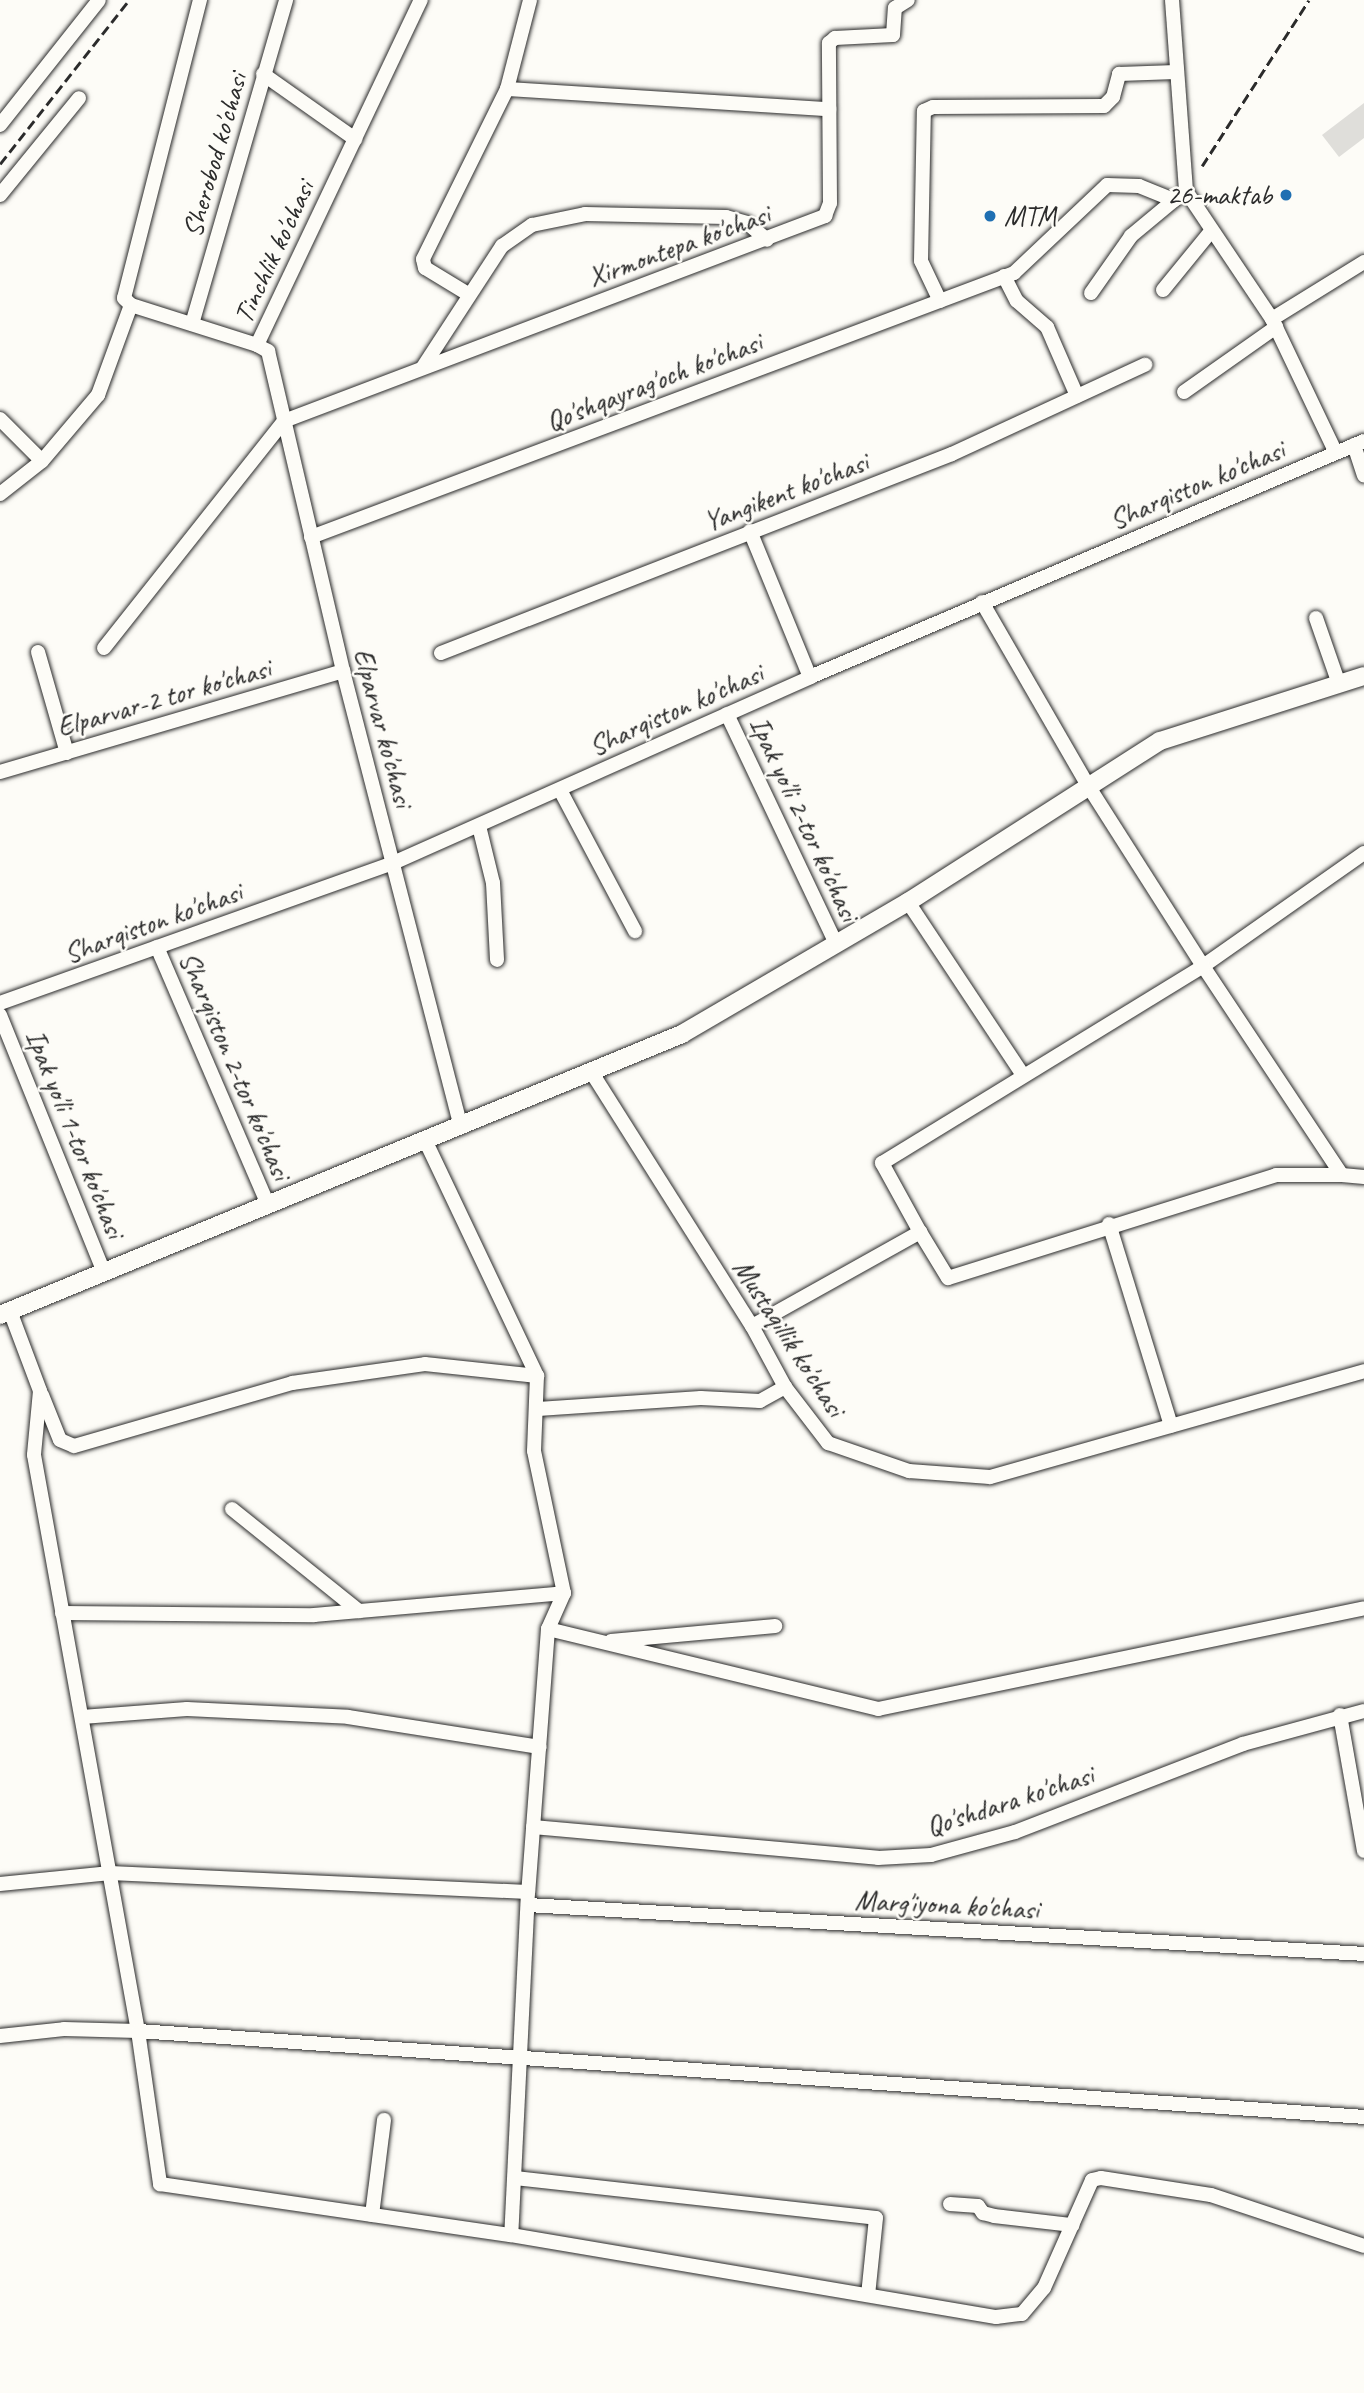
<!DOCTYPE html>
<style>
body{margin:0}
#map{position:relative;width:1364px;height:2393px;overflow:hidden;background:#fdfcf7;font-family:Caveat,sans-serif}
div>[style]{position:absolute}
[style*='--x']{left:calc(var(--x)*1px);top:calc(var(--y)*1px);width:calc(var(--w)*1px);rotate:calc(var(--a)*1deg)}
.green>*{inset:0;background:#dfdeda}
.roads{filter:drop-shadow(0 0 2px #2b2b2b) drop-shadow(0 0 2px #2b2b2b)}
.minor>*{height:14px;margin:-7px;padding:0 7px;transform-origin:7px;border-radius:7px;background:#fdfcf7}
.major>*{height:18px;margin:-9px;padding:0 9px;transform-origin:9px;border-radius:9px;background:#fdfcf7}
.rail>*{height:2.5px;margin-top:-1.25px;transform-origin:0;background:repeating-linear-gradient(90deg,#2b2b2b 0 10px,transparent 0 15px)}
.dots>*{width:19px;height:19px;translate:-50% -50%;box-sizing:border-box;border:4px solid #fdfcf7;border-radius:50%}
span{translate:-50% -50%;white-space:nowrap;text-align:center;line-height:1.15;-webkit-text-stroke:5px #fdfcf7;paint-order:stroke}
.street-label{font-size:28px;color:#2b2b2b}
.poi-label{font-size:28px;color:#2b2b2b}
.right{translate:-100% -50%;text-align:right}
.left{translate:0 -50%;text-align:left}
</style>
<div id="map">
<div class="green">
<div style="clip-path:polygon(1364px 103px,1364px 138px,1339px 157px,1322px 135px)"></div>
</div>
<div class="roads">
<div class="minor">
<div style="--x:1172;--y:0;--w:192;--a:85.8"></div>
<div style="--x:1186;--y:191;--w:154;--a:56.1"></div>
<div style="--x:1272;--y:319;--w:148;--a:64.5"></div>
<div style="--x:263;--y:74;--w:113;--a:35.2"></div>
<div style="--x:507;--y:89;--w:92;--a:-75.5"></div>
<div style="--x:0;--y:125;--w:159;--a:-51.6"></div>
<div style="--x:0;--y:195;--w:125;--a:-50.8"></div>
<div style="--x:1004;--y:276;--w:28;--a:63"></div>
<div style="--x:1017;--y:301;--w:40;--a:41"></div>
<div style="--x:1047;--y:327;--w:75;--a:66.5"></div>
<div style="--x:1163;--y:290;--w:77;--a:-50.8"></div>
<div style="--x:1091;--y:293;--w:70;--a:-54.9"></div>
<div style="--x:1131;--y:236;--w:62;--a:-39.8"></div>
<div style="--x:468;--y:294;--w:50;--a:-148.8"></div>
<div style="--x:425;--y:268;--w:9;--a:-103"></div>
<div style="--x:423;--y:259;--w:190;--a:-63.7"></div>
<div style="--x:507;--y:89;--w:323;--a:3.6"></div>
<div style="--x:940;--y:301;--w:44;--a:-115.4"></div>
<div style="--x:921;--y:261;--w:150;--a:-88.9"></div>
<div style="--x:924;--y:111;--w:10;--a:-24"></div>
<div style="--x:933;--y:107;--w:171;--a:-0.3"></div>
<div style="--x:1104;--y:106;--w:13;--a:-45"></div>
<div style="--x:1113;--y:97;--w:24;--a:-75"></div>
<div style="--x:1119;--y:74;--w:57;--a:-2"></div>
<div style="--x:131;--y:305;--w:10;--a:-135"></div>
<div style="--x:124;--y:298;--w:308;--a:-75.7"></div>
<div style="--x:1272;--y:319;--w:108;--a:-31.8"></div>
<div style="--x:192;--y:324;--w:337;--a:-73.8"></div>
<div style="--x:257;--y:345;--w:13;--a:29"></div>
<div style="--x:268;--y:351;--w:329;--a:76.8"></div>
<div style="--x:343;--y:671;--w:471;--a:75.5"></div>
<div style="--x:423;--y:367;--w:145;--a:-56.9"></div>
<div style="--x:502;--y:246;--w:37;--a:-35"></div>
<div style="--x:532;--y:225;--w:54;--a:-11.7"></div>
<div style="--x:585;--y:214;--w:141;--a:1.2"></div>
<div style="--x:726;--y:217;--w:22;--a:16"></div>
<div style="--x:747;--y:223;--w:26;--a:40"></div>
<div style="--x:1184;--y:392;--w:113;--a:-35.2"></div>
<div style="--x:0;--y:419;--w:59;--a:45"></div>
<div style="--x:1354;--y:445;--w:32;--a:72"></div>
<div style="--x:0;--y:494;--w:53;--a:-38.2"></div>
<div style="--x:42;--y:461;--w:87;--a:-49.7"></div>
<div style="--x:98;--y:395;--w:96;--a:-69.9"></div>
<div style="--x:131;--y:305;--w:132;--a:17.6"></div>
<div style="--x:257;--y:345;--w:382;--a:-64.6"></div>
<div style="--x:750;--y:531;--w:158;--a:67.7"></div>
<div style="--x:311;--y:537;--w:751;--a:-20.58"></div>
<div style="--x:1014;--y:273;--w:128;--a:-43.4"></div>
<div style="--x:1107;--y:185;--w:32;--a:2"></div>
<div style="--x:1139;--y:186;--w:38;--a:22"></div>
<div style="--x:1316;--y:618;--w:70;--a:70.8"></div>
<div style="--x:104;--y:648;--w:290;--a:-51.6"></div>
<div style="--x:284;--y:421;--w:579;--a:-20.75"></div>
<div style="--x:825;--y:216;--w:14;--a:-69"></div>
<div style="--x:830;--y:203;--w:160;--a:-90.4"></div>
<div style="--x:829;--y:43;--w:8;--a:-40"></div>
<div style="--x:835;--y:38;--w:58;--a:-3"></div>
<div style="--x:893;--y:35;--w:27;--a:-86"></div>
<div style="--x:895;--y:8;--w:15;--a:-32"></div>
<div style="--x:38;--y:652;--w:105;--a:74"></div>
<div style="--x:441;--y:653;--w:548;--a:-21.28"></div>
<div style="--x:952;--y:454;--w:213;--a:-24.8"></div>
<div style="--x:727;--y:714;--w:255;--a:64.6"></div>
<div style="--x:0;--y:772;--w:358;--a:-16.4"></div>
<div style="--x:560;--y:790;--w:160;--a:62"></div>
<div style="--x:479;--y:826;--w:59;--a:76.2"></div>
<div style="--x:493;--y:883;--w:77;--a:87"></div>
<div style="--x:1364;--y:853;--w:197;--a:144.9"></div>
<div style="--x:1203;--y:966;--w:251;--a:56.4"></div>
<div style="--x:1342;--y:1175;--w:22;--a:5"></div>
<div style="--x:908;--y:902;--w:208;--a:56.4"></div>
<div style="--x:157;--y:947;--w:281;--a:66.7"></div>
<div style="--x:0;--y:1003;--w:417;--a:-19.6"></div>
<div style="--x:393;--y:863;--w:457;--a:-24"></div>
<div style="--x:810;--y:677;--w:602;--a:-23.07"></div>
<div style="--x:0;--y:1015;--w:277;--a:68"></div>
<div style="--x:592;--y:1073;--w:299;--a:57.7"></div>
<div style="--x:752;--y:1326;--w:69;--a:61.6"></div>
<div style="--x:785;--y:1387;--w:71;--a:52.5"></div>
<div style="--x:828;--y:1443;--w:86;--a:19.1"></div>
<div style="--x:909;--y:1471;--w:81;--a:4.2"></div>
<div style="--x:990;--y:1477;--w:389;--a:-15.8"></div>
<div style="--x:426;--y:1142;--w:259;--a:64.6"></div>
<div style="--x:537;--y:1376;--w:75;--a:92.3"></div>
<div style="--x:534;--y:1451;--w:145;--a:78.1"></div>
<div style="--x:564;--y:1593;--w:39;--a:114"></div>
<div style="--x:548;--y:1629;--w:264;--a:94.3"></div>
<div style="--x:528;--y:1892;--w:343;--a:92.8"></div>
<div style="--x:1109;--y:1224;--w:211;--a:72.9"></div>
<div style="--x:920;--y:1232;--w:54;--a:58.7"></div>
<div style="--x:948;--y:1278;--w:344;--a:-17.4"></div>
<div style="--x:1276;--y:1175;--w:66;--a:0"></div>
<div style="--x:10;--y:1311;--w:85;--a:69.4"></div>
<div style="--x:40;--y:1391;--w:64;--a:95.4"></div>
<div style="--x:34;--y:1455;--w:585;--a:79.77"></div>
<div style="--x:138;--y:2031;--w:155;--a:81.8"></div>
<div style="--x:160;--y:2184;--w:355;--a:8.3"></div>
<div style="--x:511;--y:2235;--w:492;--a:9.6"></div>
<div style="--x:996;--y:2317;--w:26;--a:-7"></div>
<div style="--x:1022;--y:2314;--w:34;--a:-50"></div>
<div style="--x:1044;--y:2288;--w:118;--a:-66"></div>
<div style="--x:1092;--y:2180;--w:9;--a:-13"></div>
<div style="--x:1101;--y:2178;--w:111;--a:8.8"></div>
<div style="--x:1211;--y:2195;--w:161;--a:18.4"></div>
<div style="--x:752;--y:1326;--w:193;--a:-29.2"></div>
<div style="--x:920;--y:1232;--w:79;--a:-118.8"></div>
<div style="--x:882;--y:1163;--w:377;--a:-31.5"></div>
<div style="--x:1203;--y:966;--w:216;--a:-122.5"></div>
<div style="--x:1087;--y:784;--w:210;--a:-120"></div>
<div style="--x:42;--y:1395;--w:48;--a:68.2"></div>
<div style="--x:60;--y:1440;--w:15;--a:23"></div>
<div style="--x:74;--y:1446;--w:227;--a:-16.1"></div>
<div style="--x:292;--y:1383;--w:134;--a:-8.1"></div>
<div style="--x:425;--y:1364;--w:113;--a:6.1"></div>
<div style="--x:538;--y:1409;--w:163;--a:-3.9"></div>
<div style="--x:701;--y:1398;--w:59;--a:2.9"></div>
<div style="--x:760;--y:1401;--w:29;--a:-29"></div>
<div style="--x:232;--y:1509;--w:163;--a:38.8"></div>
<div style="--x:62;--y:1613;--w:252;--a:0.5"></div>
<div style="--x:314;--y:1615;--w:251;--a:-5"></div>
<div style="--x:548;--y:1629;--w:340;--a:13.6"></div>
<div style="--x:878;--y:1709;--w:496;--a:-11.7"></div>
<div style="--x:611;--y:1641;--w:165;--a:-5.2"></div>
<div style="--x:1340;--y:1715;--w:138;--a:80"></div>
<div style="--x:82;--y:1717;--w:105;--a:-4.4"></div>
<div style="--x:187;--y:1709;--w:161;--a:2.8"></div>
<div style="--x:348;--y:1717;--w:194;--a:8.9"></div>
<div style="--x:533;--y:1827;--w:346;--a:5.1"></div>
<div style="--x:878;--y:1858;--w:53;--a:-3.2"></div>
<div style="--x:931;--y:1855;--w:87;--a:-15.3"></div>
<div style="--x:1015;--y:1832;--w:244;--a:-21.1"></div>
<div style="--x:1243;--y:1744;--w:125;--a:-15.3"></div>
<div style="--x:0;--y:1884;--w:111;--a:-5.7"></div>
<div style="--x:110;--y:1873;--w:418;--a:2.6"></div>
<div style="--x:528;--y:1905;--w:837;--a:3.35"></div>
<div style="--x:0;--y:2036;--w:64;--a:-6.2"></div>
<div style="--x:64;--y:2029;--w:74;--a:1.5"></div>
<div style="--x:138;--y:2031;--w:1229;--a:4.01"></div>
<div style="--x:515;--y:2178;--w:363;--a:6.3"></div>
<div style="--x:876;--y:2218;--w:77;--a:95.9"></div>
<div style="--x:950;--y:2204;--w:28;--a:4"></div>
<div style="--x:978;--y:2206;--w:9;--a:54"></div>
<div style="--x:983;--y:2213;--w:11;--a:15"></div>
<div style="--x:994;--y:2216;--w:79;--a:6.6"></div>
<div style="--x:372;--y:2215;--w:96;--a:-82.8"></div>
</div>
<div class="major">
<div style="--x:0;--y:1315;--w:738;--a:-22.39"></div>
<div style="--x:682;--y:1034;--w:262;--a:-30.3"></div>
<div style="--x:908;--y:902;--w:299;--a:-32.6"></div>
<div style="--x:1160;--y:741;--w:214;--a:-17.7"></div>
</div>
</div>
<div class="rail">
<div style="--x:0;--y:164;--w:209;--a:-51.8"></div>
<div style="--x:1202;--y:166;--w:197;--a:-57.2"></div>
</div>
<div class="dots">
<div style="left:1286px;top:195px;background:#1f6fb2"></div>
<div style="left:990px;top:216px;background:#1f6fb2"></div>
</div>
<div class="street-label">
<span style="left:215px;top:155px;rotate:-74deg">Sherobod ko'chasi</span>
<span style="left:679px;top:246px;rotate:-20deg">Xirmontepa ko'chasi</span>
<span style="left:274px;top:252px;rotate:-65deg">Tinchlik ko'chasi</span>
<span style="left:654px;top:382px;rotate:-21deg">Qo'shqayrag'och ko'chasi</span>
<span style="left:1197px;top:485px;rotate:-23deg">Sharqiston ko'chasi</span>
<span style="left:786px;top:492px;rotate:-21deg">Yangikent ko'chasi</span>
<span style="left:164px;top:698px;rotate:-16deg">Elparvar-2 tor ko'chasi</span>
<span style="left:676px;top:710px;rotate:-24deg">Sharqiston ko'chasi</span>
<span style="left:383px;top:728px;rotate:75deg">Elparvar ko'chasi</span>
<span style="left:804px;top:819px;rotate:65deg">Ipak yo'li 2-tor ko'chasi</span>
<span style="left:153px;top:923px;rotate:-20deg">Sharqiston ko'chasi</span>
<span style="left:235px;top:1066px;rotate:67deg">Sharqiston 2-tor ko'chasi</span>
<span style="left:75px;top:1134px;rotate:68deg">Ipak yo'li 1-tor ko'chasi</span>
<span style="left:789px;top:1338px;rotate:57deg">Mustaqillik ko'chasi</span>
<span style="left:1010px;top:1801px;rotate:-18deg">Qo'shdara ko'chasi</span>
<span style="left:947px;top:1905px;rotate:3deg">Marg'iyona ko'chasi</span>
</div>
<div class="poi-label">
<span class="right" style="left:1272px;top:195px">26-maktab</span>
<span class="left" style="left:1004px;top:216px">MTM</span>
</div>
</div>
